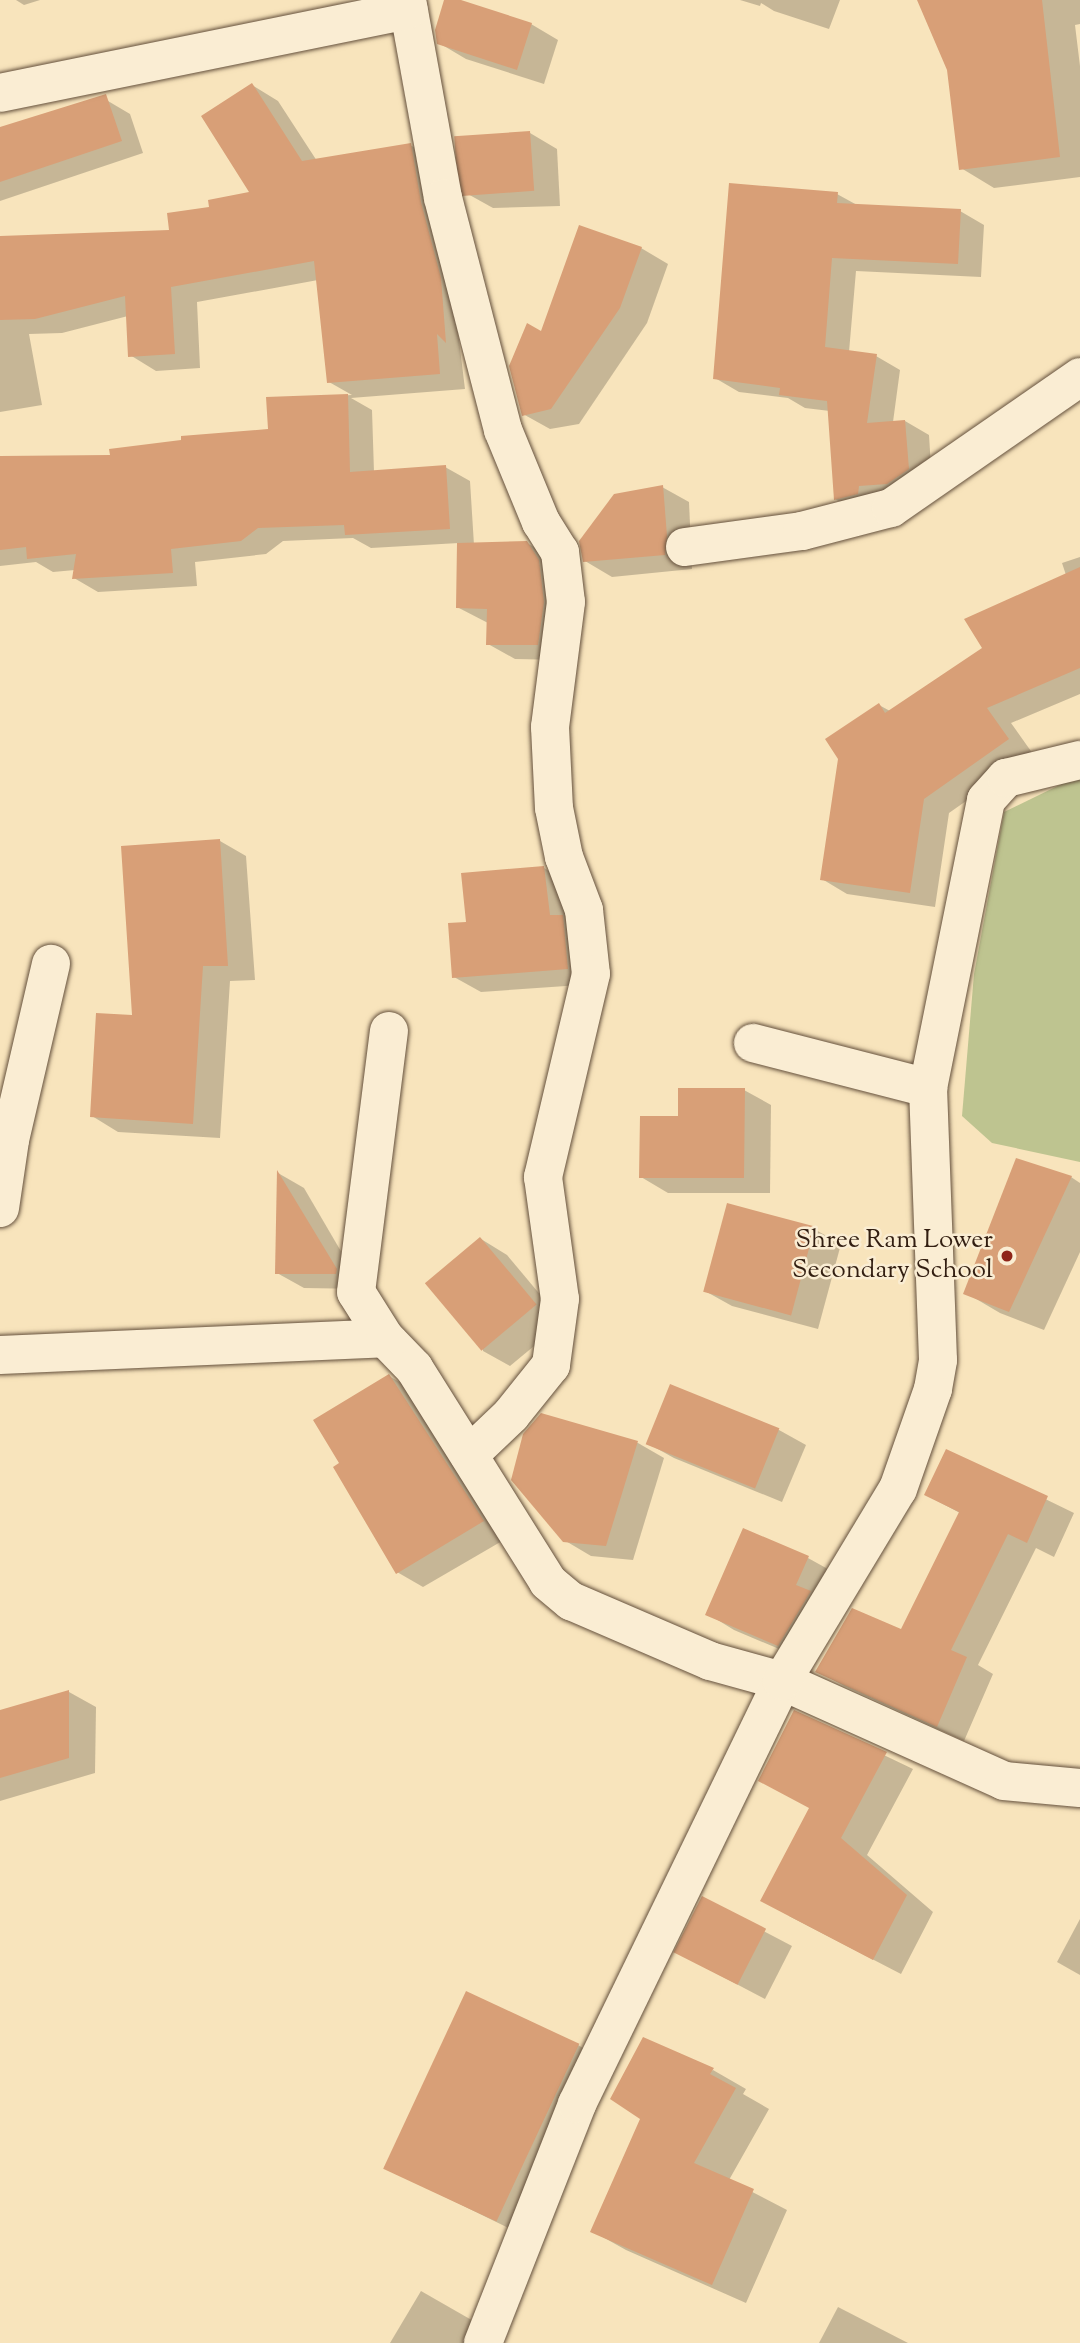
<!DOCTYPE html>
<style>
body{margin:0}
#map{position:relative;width:1080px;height:2343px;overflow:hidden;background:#f8e4bc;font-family:"Sorts Mill Goudy",serif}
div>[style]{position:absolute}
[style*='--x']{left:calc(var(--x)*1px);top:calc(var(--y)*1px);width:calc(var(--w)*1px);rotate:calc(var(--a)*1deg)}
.green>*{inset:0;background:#bec490}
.shadow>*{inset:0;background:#0003}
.building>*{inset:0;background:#d89f77;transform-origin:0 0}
.roads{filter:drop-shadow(0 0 2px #64503c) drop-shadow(0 0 2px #64503c)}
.street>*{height:38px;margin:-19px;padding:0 19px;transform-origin:19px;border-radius:19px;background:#faedd3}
.dots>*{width:19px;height:19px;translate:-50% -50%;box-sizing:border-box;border:4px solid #faedd3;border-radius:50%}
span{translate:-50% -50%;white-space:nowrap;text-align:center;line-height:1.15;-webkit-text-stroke:5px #faedd3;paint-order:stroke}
.poi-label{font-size:26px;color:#321e11}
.right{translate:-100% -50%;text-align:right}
</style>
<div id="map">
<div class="green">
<div style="clip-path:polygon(1080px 775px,1080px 1162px,992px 1143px,962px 1116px,974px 974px,1004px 812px)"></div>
</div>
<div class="shadow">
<div style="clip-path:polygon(16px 0,40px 0,24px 5px)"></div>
<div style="clip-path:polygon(446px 0,455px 0,531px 24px,558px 40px,544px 84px,466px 59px,439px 43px)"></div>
<div style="clip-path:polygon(740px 0,840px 0,829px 29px,774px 11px,761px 3px,760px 6px)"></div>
<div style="clip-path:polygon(919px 0,1080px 0,1080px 24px,1075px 25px,1080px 66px,1080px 177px,994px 188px,961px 168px,948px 69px)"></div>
<div style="clip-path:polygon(252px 85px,278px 101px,317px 161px,410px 145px,437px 160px,465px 389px,351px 398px,372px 410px,374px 472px,445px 467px,470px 481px,474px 545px,527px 543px,554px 559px,565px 660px,515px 659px,488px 644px,488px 623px,457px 607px,459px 543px,371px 548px,353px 538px,283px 541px,266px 554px,195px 562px,197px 586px,98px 592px,74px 578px,75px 570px,53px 572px,36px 562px,0 566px,0 492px,112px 456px,269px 431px,268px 399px,352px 395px,329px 382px,318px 280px,197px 302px,200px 368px,156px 371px,130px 355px,128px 316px,62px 333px,29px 334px,42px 405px,0 412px,0 238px,171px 231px,211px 209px,252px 193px)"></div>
<div style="clip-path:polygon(108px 101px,130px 114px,143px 153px,0 201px,0 129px)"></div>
<div style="clip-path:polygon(530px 133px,557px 149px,560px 206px,493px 208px,466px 193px)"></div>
<div style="clip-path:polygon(837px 194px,857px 205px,960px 211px,984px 225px,981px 277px,856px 271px,849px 352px,876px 356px,900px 370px,893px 422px,905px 421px,929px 435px,932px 483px,859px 513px,835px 499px,830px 411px,805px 408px,788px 398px,739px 392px,715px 378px)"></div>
<div style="clip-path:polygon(641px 248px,668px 264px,647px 323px,579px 424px,550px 429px,523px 414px,542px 333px)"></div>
<div style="clip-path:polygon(662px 487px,689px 502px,692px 569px,612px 577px,585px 561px)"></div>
<div style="clip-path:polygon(1080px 557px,1080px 694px,1011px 723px,1033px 754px,949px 813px,935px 907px,847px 894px,822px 879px,879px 705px,890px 711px,984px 649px,1066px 575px,1062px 563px)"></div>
<div style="clip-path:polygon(220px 841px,246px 856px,255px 980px,230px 981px,220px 1138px,118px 1132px,92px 1116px,134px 1017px)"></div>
<div style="clip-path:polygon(544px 868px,571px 884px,595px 984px,481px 992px,454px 977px,467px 923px)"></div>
<div style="clip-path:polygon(744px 1090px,771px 1105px,770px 1193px,668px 1193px,641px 1177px,679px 1117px)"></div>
<div style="clip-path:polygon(278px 1173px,304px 1188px,363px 1289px,304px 1288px,277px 1273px)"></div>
<div style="clip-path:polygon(1071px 1177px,1080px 1183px,1080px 1252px,1044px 1330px,1000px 1313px,966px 1293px)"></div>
<div style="clip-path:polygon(814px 1229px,841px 1244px,818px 1329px,732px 1306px,705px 1291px)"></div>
<div style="clip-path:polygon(481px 1239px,507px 1255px,563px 1322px,510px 1366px,483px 1351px)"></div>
<div style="clip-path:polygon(389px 1376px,415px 1391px,509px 1537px,423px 1587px,397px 1572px,341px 1464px)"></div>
<div style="clip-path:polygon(541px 1415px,638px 1443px,664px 1458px,633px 1560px,591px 1556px,564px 1540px)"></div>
<div style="clip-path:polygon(779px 1430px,806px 1445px,782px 1502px,674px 1458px,647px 1443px)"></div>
<div style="clip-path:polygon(947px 1451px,1074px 1513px,1054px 1557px,1036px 1548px,978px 1665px,993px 1674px,964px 1741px,844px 1686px,817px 1671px,902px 1631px,960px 1513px,926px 1495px)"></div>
<div style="clip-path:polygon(808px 1558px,835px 1573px,805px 1660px,734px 1630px,708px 1614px)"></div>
<div style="clip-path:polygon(69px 1692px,96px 1707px,95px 1773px,0 1801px,0 1712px)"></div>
<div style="clip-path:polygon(794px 1712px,913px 1769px,867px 1855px,933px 1912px,901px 1974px,789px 1916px,811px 1808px)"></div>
<div style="clip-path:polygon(703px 1899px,792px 1946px,765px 1999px,704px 1967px)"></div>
<div style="clip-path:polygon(1080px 1919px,1080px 1975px,1057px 1962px)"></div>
<div style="clip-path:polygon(578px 2045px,605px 2061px,523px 2235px,384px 2167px)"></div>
<div style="clip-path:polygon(713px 2070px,746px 2089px,743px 2094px,769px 2109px,729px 2180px,787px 2210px,746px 2303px,626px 2250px,592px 2231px,642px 2118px)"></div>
<div style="clip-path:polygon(421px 2291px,496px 2334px,492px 2343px,390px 2343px)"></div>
<div style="clip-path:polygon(838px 2307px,908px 2343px,819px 2343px)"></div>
</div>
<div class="building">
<div style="clip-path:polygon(444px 0,461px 0,532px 23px,517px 70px,437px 44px,435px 30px)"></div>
<div style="clip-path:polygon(917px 0,1042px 0,1060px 157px,959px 170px,947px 70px)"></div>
<div style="clip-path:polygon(252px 83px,302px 161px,411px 143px,421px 202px,441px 278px,446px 343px,437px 334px,440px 374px,327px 383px,314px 261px,171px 287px,175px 354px,128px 357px,125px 296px,35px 319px,0 320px,0 236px,169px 230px,167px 213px,209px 207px,208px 200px,249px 192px,201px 116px)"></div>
<div style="clip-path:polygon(106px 94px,122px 141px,0 182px,0 127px)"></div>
<div style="left:530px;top:131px;width:60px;height:76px;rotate:86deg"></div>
<div style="clip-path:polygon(729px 183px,838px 192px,837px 203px,961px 209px,958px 264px,832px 258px,825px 347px,877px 354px,867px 423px,905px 420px,909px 469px,887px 484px,859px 486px,858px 494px,834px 500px,827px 401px,779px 395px,780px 388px,713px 379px)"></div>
<div style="clip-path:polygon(579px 225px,642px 247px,620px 308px,551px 409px,522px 416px,509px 366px,527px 323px,541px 331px)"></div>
<div style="clip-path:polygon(348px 394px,350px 472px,446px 465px,450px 529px,345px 535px,344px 525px,258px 528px,241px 541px,171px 549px,173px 573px,72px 579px,76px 554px,27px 559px,26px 547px,0 550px,0 456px,110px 455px,109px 449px,181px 440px,181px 436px,268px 429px,266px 397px)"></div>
<div style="clip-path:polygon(663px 485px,667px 536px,665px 555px,583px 562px,579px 541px,614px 494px)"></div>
<div style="clip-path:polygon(527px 541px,539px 560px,544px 602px,538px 645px,486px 645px,487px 609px,456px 608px,457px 543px)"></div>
<div style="clip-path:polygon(1080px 567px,1080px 668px,987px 708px,1009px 739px,924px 799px,910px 893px,820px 880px,838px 759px,825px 739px,879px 703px,885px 713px,982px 648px,964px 619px)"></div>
<div style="clip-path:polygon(220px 839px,228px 966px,203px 966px,193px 1124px,90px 1117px,96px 1013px,132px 1015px,121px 846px)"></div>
<div style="clip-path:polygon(544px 866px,550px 915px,563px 915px,568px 969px,452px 978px,448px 923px,466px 922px,461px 873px)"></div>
<div style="clip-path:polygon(678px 1088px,745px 1088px,744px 1178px,639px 1178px,640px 1116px,678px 1116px)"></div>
<div style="clip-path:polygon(1016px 1158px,1072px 1176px,1009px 1312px,963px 1294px)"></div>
<div style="clip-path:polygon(277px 1170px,337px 1269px,336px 1274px,275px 1274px)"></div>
<div style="left:727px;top:1203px;width:91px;height:92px;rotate:15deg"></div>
<div style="left:480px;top:1237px;width:88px;height:72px;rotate:50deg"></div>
<div style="clip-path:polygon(389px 1374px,484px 1521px,396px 1574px,333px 1467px,339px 1463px,313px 1420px)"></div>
<div style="left:670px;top:1384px;width:118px;height:65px;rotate:22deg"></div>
<div style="clip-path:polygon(541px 1413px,638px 1441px,606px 1546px,563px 1542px,511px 1480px,523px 1434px)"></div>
<div style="clip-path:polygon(946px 1449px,1048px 1496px,1027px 1543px,1008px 1534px,951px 1650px,967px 1657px,937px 1727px,815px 1672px,852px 1608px,901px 1629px,959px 1512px,924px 1495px)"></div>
<div style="clip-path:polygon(743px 1528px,809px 1556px,796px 1585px,811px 1591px,778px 1646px,705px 1615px)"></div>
<div style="clip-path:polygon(69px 1690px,69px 1758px,0 1778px,0 1710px)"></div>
<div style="clip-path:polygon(794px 1710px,887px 1752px,841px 1838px,907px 1895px,873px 1960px,760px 1901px,809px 1808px,758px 1781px)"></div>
<div style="left:702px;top:1896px;width:72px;height:63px;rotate:27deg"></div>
<div style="left:466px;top:1991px;width:125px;height:196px;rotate:25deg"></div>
<div style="clip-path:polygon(643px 2037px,714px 2068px,710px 2074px,736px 2088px,694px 2163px,754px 2189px,712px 2285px,590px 2232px,640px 2119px,610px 2099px)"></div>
</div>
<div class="roads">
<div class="street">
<div style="--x:407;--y:0;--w:201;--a:79.7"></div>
<div style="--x:443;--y:198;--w:240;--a:75.5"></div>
<div style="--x:503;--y:430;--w:100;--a:67.6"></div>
<div style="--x:541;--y:522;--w:36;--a:58"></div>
<div style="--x:560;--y:552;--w:50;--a:83.2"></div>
<div style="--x:566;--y:602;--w:126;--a:97.3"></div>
<div style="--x:550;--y:727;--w:81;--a:87.2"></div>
<div style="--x:554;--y:808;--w:50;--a:78.5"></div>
<div style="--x:564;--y:857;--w:57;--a:69.3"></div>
<div style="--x:584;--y:910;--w:64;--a:83.8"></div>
<div style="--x:591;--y:974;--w:209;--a:103.3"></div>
<div style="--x:543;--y:1177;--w:123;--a:82.1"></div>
<div style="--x:560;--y:1299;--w:67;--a:97.8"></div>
<div style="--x:551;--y:1365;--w:64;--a:128.7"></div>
<div style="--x:511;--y:1415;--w:58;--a:136.4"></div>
<div style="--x:0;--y:93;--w:417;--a:-11.5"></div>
<div style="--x:685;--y:547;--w:118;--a:-7.8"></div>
<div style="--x:802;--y:531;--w:92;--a:-14.5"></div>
<div style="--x:891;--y:508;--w:230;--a:-34.7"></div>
<div style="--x:753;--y:1043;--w:181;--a:14.4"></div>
<div style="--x:0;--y:1208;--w:69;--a:-81.6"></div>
<div style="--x:10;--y:1140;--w:181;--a:-76.9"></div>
<div style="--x:385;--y:1338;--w:54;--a:-122.2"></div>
<div style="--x:356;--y:1292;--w:263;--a:-82.8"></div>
<div style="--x:0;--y:1355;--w:385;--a:-2.5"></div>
<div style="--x:385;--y:1338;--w:42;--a:46"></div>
<div style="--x:414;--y:1368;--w:252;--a:57.9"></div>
<div style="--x:548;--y:1582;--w:30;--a:40"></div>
<div style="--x:571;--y:1601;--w:151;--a:23.3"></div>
<div style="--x:710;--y:1661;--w:75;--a:15.5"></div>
<div style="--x:782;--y:1681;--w:243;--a:24.2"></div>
<div style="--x:1004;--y:1781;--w:76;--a:5.3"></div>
<div style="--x:483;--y:2343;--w:257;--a:-68.5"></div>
<div style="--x:577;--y:2104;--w:470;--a:-64.1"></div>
<div style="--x:782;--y:1681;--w:224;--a:-58.9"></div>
<div style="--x:898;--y:1489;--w:106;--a:-70.7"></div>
<div style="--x:933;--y:1389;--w:29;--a:-80"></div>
<div style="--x:938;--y:1360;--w:272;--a:-92.1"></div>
<div style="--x:928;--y:1088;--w:294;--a:-78.6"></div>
<div style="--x:986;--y:800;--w:30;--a:-48"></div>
<div style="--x:1006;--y:778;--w:76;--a:-13.7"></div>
</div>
</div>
<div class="dots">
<div style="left:1007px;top:1256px;background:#8f2418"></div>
</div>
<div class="poi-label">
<span class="right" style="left:993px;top:1256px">Shree Ram Lower<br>Secondary School</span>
</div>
</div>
